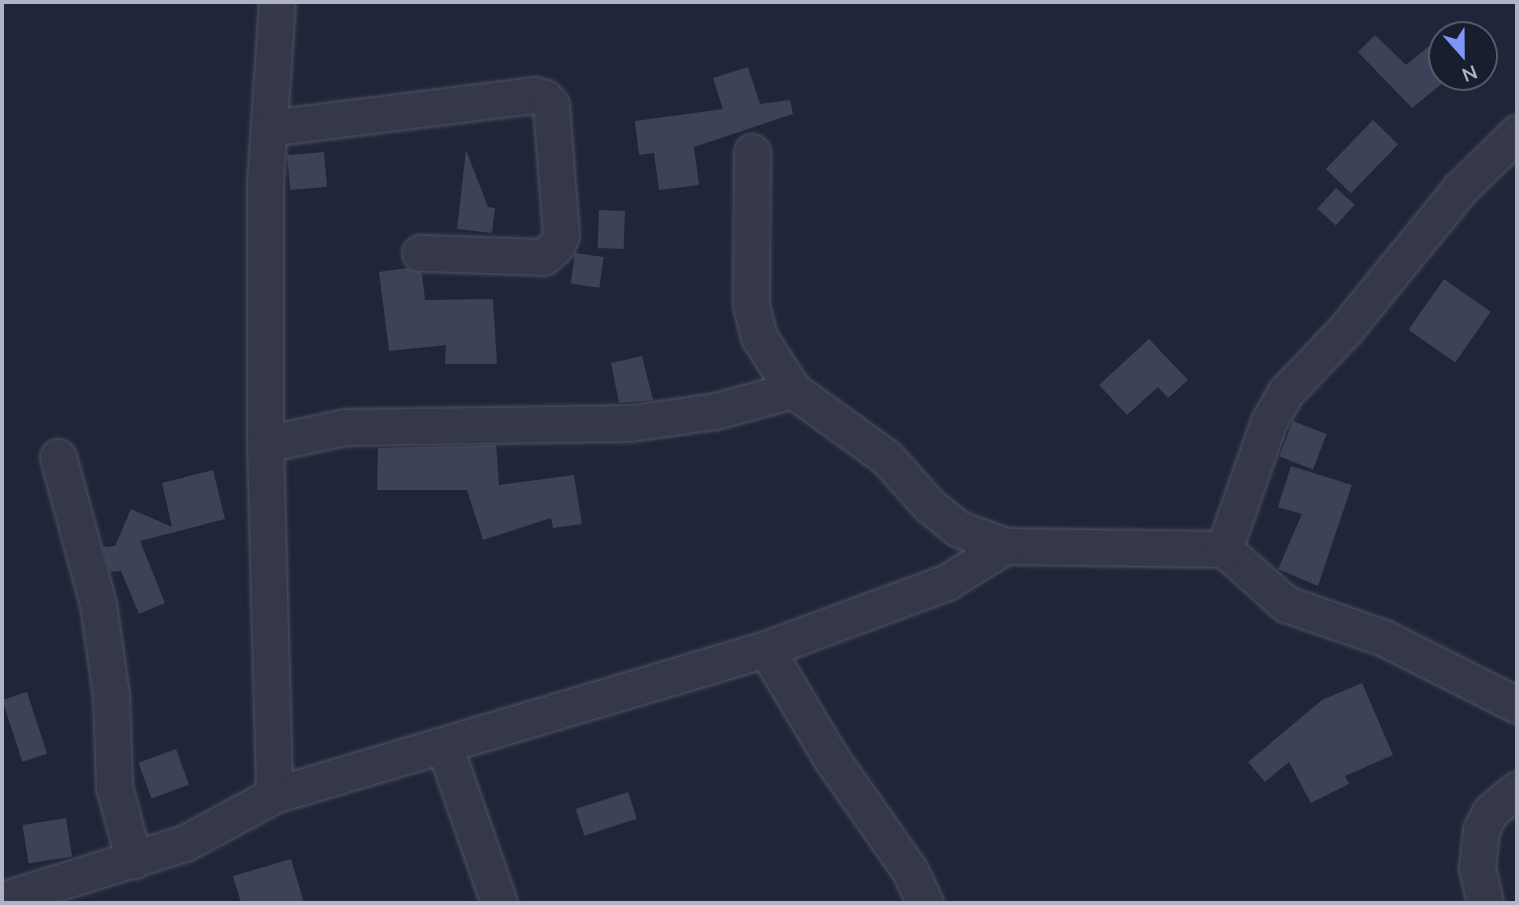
<!DOCTYPE html>
<style>
body{margin:0}
#map{position:relative;width:1519px;height:905px;overflow:hidden;background:#202639;font-family:Mulish,sans-serif}
div>[style]{position:absolute}
[style*='--x']{left:calc(var(--x)*1px);top:calc(var(--y)*1px);width:calc(var(--w)*1px);rotate:calc(var(--a)*1deg)}
.building>*{inset:0;background:#3c4359;transform-origin:0 0}
.roads{filter:drop-shadow(0 0 2px #4e5364) drop-shadow(0 0 2px #4e5364)}
.minor>*{height:35px;margin:-17.5px;padding:0 17.5px;transform-origin:17.5px;border-radius:17.5px;background:#343849}
span{translate:-50% -50%;white-space:nowrap;text-align:center;line-height:1.15;-webkit-text-stroke:6px #191e2e;paint-order:stroke}
.frame{position:absolute;inset:0;border:4px solid #aeb3c6;pointer-events:none}
.north{position:absolute;left:1428px;top:21px;width:70px;height:70px;box-sizing:border-box;background:#191e2e;border:2px solid #555a6b;border-radius:50%;rotate:159deg;font-size:19px;font-weight:700;line-height:28px;text-align:center;color:#aeb3c6}
.north::after{content:'';display:block;margin:auto;width:24px;height:32px;background:#7f95fa;clip-path:polygon(50% 0,100% 100%,50% 72%,0 100%)}
</style>
<div id="map">
<div class="building">
<div style="clip-path:polygon(1375px 35px,1406px 65px,1429px 46px,1442px 62px,1442px 77px,1450px 77px,1412px 108px,1358px 52px)"></div>
<div style="clip-path:polygon(748px 67px,760px 104px,790px 100px,793px 114px,694px 147px,699px 185px,659px 190px,654px 153px,639px 155px,635px 121px,723px 109px,713px 78px)"></div>
<div style="left:1373px;top:120px;width:35px;height:68px;rotate:44deg"></div>
<div style="clip-path:polygon(466px 150px,488px 207px,495px 208px,492px 233px,457px 229px)"></div>
<div style="left:324px;top:152px;width:35px;height:37px;rotate:85deg"></div>
<div style="left:1336px;top:188px;width:25px;height:28px;rotate:42deg"></div>
<div style="left:599px;top:210px;width:26px;height:38px;rotate:2deg"></div>
<div style="left:575px;top:253px;width:29px;height:31px;rotate:8deg"></div>
<div style="clip-path:polygon(407px 268px,422px 273px,425px 300px,493px 299px,497px 364px,445px 364px,446px 345px,389px 351px,379px 272px)"></div>
<div style="left:1444px;top:279px;width:57px;height:62px;rotate:35deg"></div>
<div style="clip-path:polygon(1149px 339px,1188px 380px,1168px 398px,1158px 387px,1127px 415px,1099px 385px)"></div>
<div style="clip-path:polygon(642px 356px,653px 400px,619px 403px,611px 363px)"></div>
<div style="left:1293px;top:421px;width:36px;height:38px;rotate:21deg"></div>
<div style="clip-path:polygon(496px 445px,499px 485px,574px 475px,582px 524px,553px 528px,551px 518px,483px 540px,467px 490px,377px 490px,378px 448px)"></div>
<div style="clip-path:polygon(1291px 466px,1352px 485px,1318px 586px,1278px 569px,1302px 514px,1278px 507px)"></div>
<div style="clip-path:polygon(213px 470px,225px 519px,140px 541px,165px 603px,139px 614px,121px 571px,110px 572px,103px 547px,115px 546px,131px 509px,172px 527px,162px 483px)"></div>
<div style="clip-path:polygon(1362px 683px,1393px 755px,1345px 776px,1349px 784px,1311px 803px,1289px 762px,1265px 782px,1248px 762px,1322px 700px)"></div>
<div style="left:27px;top:692px;width:65px;height:26px;rotate:72deg"></div>
<div style="left:176px;top:749px;width:38px;height:40px;rotate:70deg"></div>
<div style="left:628px;top:792px;width:28px;height:55px;rotate:72deg"></div>
<div style="left:66px;top:818px;width:39px;height:44px;rotate:81deg"></div>
<div style="clip-path:polygon(291px 859px,304px 903px,241px 903px,233px 876px)"></div>
</div>
<div class="roads">
<div class="minor">
<div style="--x:277;--y:2;--w:180;--a:93.8"></div>
<div style="--x:265;--y:182;--w:262;--a:90"></div>
<div style="--x:265;--y:444;--w:351;--a:88.5"></div>
<div style="--x:274;--y:795;--w:513;--a:-16.53"></div>
<div style="--x:766;--y:649;--w:193;--a:-20.3"></div>
<div style="--x:947;--y:582;--w:68;--a:-31.8"></div>
<div style="--x:1005;--y:546;--w:219;--a:0.8"></div>
<div style="--x:1224;--y:549;--w:83;--a:41.6"></div>
<div style="--x:1286;--y:604;--w:104;--a:19.1"></div>
<div style="--x:1384;--y:638;--w:149;--a:26.7"></div>
<div style="--x:269;--y:128;--w:267;--a:-7.1"></div>
<div style="--x:534;--y:95;--w:11;--a:15"></div>
<div style="--x:545;--y:98;--w:9;--a:49"></div>
<div style="--x:551;--y:105;--w:130;--a:85.6"></div>
<div style="--x:561;--y:235;--w:11;--a:112"></div>
<div style="--x:557;--y:245;--w:18;--a:139"></div>
<div style="--x:543;--y:257;--w:123;--a:-178.1"></div>
<div style="--x:752;--y:152;--w:153;--a:90.4"></div>
<div style="--x:751;--y:305;--w:33;--a:76"></div>
<div style="--x:759;--y:337;--w:63;--a:57.3"></div>
<div style="--x:793;--y:390;--w:115;--a:35.8"></div>
<div style="--x:886;--y:457;--w:64;--a:48.1"></div>
<div style="--x:929;--y:505;--w:38;--a:39"></div>
<div style="--x:959;--y:529;--w:49;--a:20.3"></div>
<div style="--x:265;--y:444;--w:83;--a:-11.9"></div>
<div style="--x:346;--y:427;--w:285;--a:-0.8"></div>
<div style="--x:631;--y:423;--w:85;--a:-8.1"></div>
<div style="--x:715;--y:411;--w:81;--a:-15.1"></div>
<div style="--x:58;--y:457;--w:152;--a:74.8"></div>
<div style="--x:98;--y:604;--w:92;--a:81.9"></div>
<div style="--x:111;--y:695;--w:92;--a:88.1"></div>
<div style="--x:114;--y:787;--w:76;--a:74.7"></div>
<div style="--x:1224;--y:549;--w:136;--a:-70.6"></div>
<div style="--x:1269;--y:421;--w:34;--a:-60"></div>
<div style="--x:1286;--y:392;--w:86;--a:-46.4"></div>
<div style="--x:1345;--y:330;--w:181;--a:-50.8"></div>
<div style="--x:1459;--y:190;--w:81;--a:-44.5"></div>
<div style="--x:766;--y:649;--w:127;--a:59.2"></div>
<div style="--x:831;--y:758;--w:138;--a:55"></div>
<div style="--x:910;--y:871;--w:35;--a:65"></div>
<div style="--x:444;--y:745;--w:167;--a:70.8"></div>
<div style="--x:2;--y:900;--w:192;--a:-17.3"></div>
<div style="--x:185;--y:843;--w:101;--a:-28.3"></div>
<div style="--x:1485;--y:903;--w:36;--a:-103"></div>
<div style="--x:1477;--y:868;--w:38;--a:-84"></div>
<div style="--x:1481;--y:830;--w:20;--a:-63"></div>
<div style="--x:1490;--y:812;--w:35;--a:-40"></div>
</div>
</div>
<div class="frame"></div>
<div class="north">N</div>
</div>
